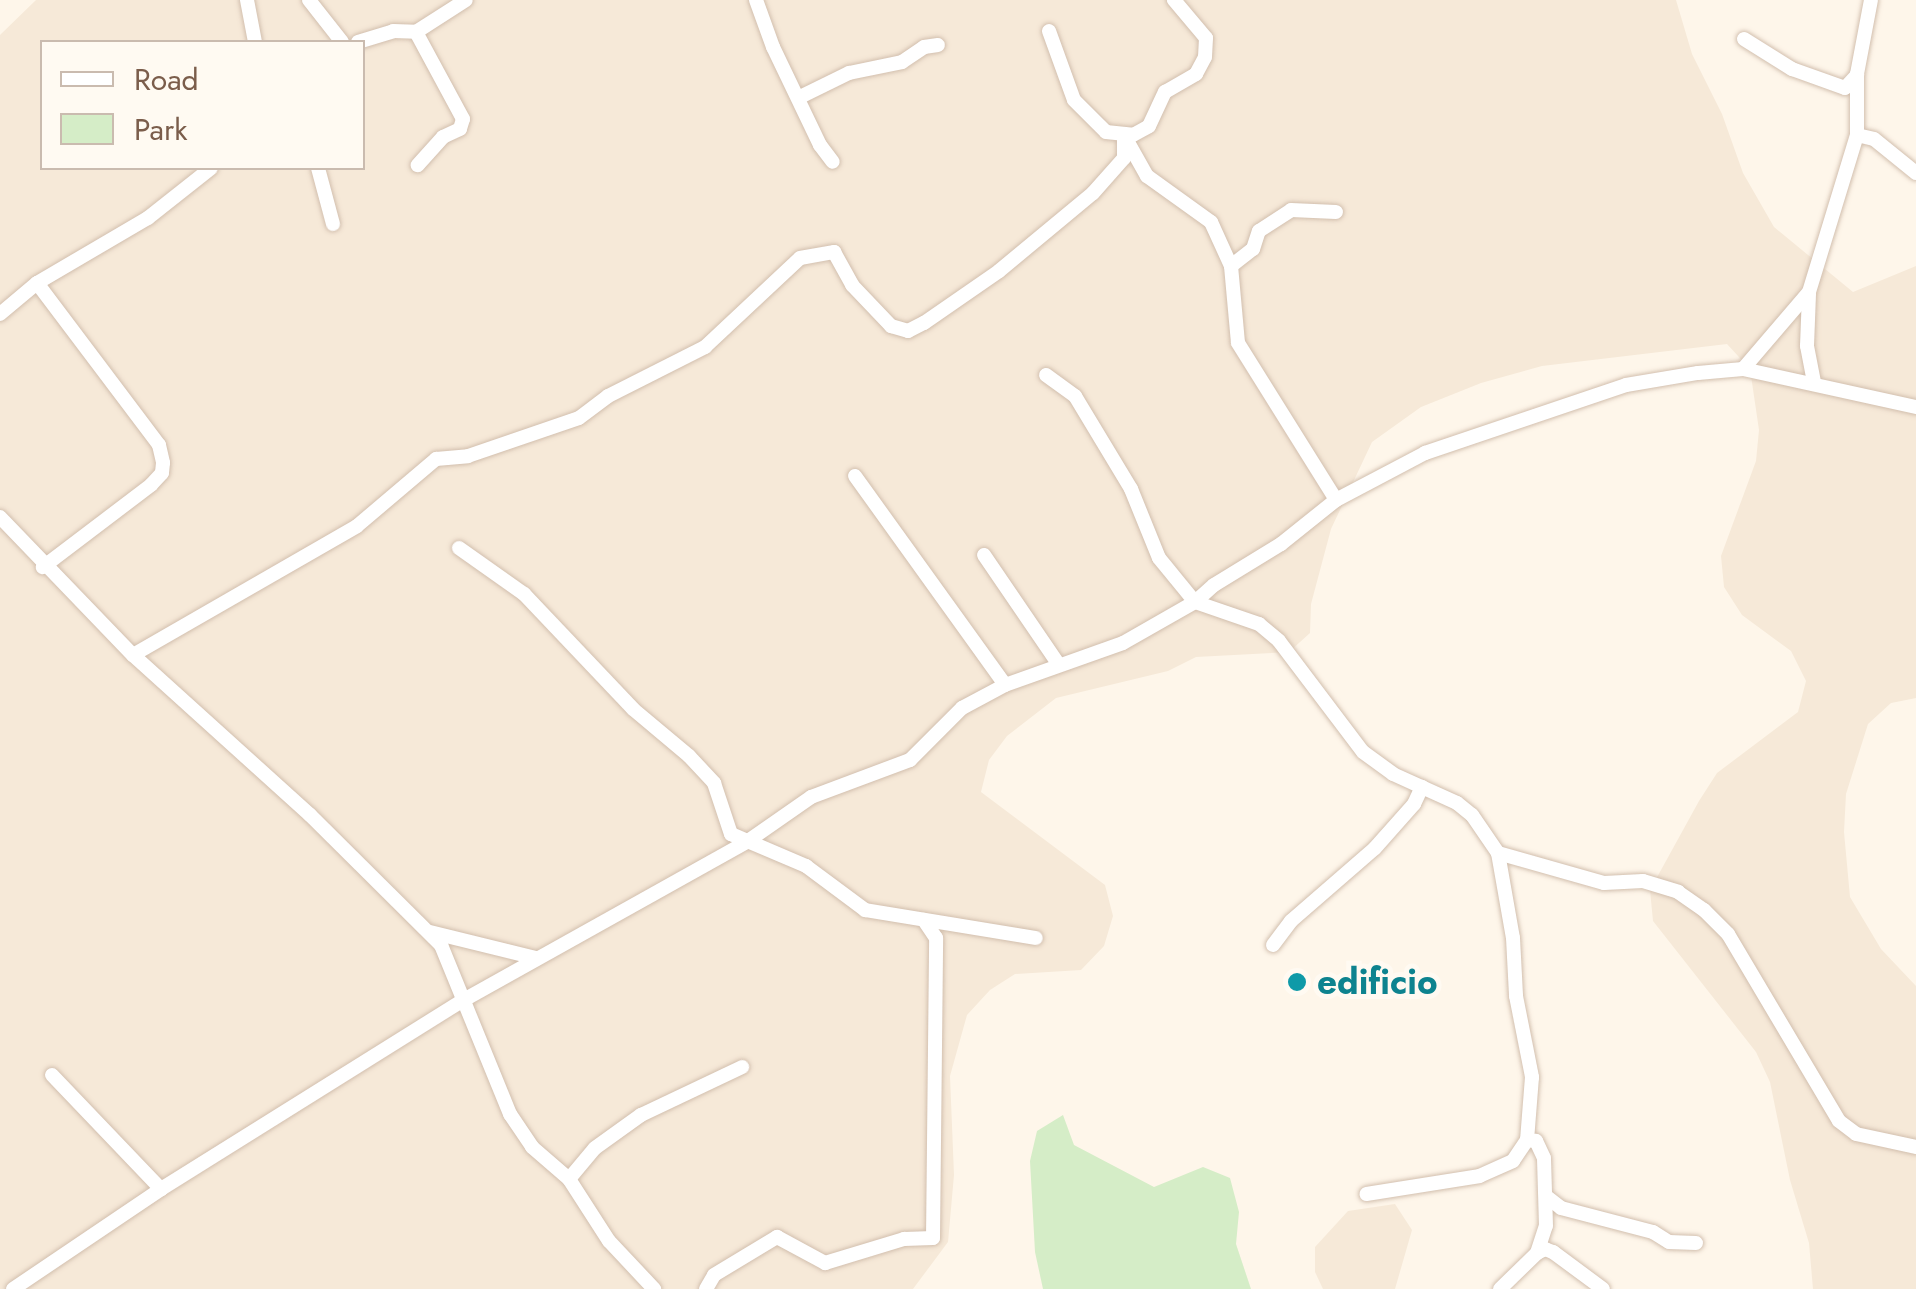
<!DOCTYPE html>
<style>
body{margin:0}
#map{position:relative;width:1916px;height:1289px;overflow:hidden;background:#fef6ea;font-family:Jost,sans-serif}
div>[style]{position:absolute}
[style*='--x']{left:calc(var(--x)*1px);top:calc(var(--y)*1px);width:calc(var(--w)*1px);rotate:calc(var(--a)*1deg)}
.residential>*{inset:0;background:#f6e9d8}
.green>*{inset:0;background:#d5edc7}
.roads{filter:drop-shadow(0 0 2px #d2bfae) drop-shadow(0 0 2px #d2bfae)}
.street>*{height:14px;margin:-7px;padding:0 7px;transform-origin:7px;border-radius:7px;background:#fff}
.dots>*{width:28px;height:28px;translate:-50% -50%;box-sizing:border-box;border:5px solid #fffaf2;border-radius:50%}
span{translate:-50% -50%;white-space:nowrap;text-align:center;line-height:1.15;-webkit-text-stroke:10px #fffaf2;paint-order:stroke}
.culture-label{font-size:35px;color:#0d838f;font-weight:700}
.left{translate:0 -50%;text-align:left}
.legend{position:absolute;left:40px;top:40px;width:325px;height:130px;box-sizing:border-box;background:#fffaf2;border:2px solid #cabbaf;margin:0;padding:12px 18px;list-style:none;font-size:30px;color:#7b5d4b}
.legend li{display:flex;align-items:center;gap:20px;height:50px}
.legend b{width:50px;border:2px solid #cabbaf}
</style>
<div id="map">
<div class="residential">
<div style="clip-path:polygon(evenodd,36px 0,1676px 0,1692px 54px,1722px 114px,1743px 173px,1774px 227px,1853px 292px,1916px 266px,1916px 698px,1891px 703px,1868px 724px,1846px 794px,1844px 832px,1850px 897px,1881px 949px,1916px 986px,1916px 1289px,1813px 1289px,1809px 1243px,1790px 1180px,1770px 1082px,1756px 1052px,1653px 921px,1650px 890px,1699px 801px,1717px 773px,1798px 712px,1806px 681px,1791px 651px,1742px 615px,1724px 587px,1721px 556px,1756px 461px,1759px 430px,1750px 369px,1727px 344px,1542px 366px,1481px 383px,1421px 407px,1372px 442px,1331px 529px,1311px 604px,1310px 633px,1289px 652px,1196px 657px,1168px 671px,1056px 698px,1007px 736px,989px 760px,981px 792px,1105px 885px,1113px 916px,1104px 946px,1081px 970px,1015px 974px,990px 990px,967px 1015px,950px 1076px,954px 1175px,948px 1242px,913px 1289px,0 1289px,0 35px,36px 0,42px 42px,362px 42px,362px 168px,42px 168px,42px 42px)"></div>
<div style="clip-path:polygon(1395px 1204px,1412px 1230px,1395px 1289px,1323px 1289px,1315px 1272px,1315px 1247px,1348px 1211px)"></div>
</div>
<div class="green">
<div style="clip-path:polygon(1063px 1115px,1074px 1145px,1154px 1187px,1203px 1167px,1230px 1178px,1239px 1212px,1236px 1244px,1251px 1289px,1043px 1289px,1035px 1252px,1030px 1161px,1037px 1131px)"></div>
</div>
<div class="roads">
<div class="street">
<div style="--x:247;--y:0;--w:43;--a:79.2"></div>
<div style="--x:309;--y:0;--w:53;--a:51.8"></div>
<div style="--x:756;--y:0;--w:50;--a:70.1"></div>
<div style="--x:773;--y:47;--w:109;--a:64.4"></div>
<div style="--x:820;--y:145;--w:21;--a:53"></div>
<div style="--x:1049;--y:31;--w:73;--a:70.1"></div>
<div style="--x:1074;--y:100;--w:45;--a:45"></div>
<div style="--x:1106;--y:132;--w:27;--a:6"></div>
<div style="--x:1133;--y:135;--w:18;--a:-29"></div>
<div style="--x:1149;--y:126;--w:38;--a:-65"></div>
<div style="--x:1165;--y:92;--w:36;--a:-30"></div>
<div style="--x:1196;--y:74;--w:19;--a:-62"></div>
<div style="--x:1205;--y:57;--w:19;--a:-87"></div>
<div style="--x:1206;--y:38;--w:50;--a:-130.1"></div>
<div style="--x:416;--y:32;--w:99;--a:61.6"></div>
<div style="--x:463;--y:119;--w:10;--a:107"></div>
<div style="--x:460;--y:129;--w:19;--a:155"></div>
<div style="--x:443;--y:137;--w:38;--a:132"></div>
<div style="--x:1744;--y:39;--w:57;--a:32"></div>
<div style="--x:1792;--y:69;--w:56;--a:19.7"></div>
<div style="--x:1845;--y:88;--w:18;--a:-47"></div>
<div style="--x:358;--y:42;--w:37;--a:-17"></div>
<div style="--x:393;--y:31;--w:23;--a:2"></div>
<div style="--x:416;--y:32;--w:59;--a:-32.6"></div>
<div style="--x:800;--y:97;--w:55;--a:-26.1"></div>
<div style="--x:849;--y:73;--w:54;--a:-11.7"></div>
<div style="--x:902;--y:62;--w:27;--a:-34"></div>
<div style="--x:924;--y:47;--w:14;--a:-8"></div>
<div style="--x:1857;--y:135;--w:17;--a:13"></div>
<div style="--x:1874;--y:139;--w:54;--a:39"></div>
<div style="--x:1125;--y:137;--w:45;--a:60.6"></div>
<div style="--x:1147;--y:176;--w:79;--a:35.7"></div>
<div style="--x:1211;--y:222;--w:48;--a:65.6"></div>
<div style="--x:1231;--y:266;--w:77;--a:84.8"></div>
<div style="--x:1238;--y:343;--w:185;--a:58"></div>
<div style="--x:318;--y:168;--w:58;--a:75"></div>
<div style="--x:1231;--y:266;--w:28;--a:-38"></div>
<div style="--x:1253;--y:249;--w:19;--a:-72"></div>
<div style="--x:1259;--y:231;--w:38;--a:-33"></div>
<div style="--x:1291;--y:210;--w:45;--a:2.5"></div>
<div style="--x:37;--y:283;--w:203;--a:53"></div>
<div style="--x:159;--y:445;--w:18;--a:77"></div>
<div style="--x:163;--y:463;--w:10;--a:96"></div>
<div style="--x:162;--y:473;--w:16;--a:133"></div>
<div style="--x:151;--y:485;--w:136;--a:142.8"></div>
<div style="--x:1809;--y:294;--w:52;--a:92.2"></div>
<div style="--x:1807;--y:346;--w:37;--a:79"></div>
<div style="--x:0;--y:314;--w:48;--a:-40"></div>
<div style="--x:37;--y:283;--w:129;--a:-30.4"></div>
<div style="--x:148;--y:218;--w:80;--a:-38.4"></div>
<div style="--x:1743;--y:369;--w:101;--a:-49.4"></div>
<div style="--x:1809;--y:292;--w:164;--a:-73"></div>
<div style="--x:1857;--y:135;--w:61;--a:-90"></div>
<div style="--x:1857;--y:74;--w:75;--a:-79.3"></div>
<div style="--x:1046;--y:375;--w:36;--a:36"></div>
<div style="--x:1075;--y:396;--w:109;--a:58.9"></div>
<div style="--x:1131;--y:489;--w:74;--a:67.9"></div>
<div style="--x:1159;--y:558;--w:57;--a:50.7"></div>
<div style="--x:1195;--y:602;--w:68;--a:19"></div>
<div style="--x:1259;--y:624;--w:26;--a:40"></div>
<div style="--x:1279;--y:641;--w:139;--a:52.9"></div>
<div style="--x:1363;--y:752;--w:37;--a:36"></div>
<div style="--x:1393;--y:774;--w:70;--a:24.4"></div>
<div style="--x:1457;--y:803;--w:19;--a:39"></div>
<div style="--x:1472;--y:815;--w:46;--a:55.6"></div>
<div style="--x:1498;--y:853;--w:86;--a:80"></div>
<div style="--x:1513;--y:938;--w:58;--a:87"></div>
<div style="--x:1516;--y:996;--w:83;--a:78.8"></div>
<div style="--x:1532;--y:1077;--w:63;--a:94.5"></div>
<div style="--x:1527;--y:1140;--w:25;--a:124"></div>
<div style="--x:1513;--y:1161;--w:36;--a:156"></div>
<div style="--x:1480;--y:1176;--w:115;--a:171"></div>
<div style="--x:855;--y:476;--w:257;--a:54.3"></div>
<div style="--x:0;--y:517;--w:192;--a:46.1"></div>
<div style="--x:133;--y:655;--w:239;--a:42.1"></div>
<div style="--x:310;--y:815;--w:185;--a:44.8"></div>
<div style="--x:441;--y:945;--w:183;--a:67.8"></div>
<div style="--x:510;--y:1114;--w:40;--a:56"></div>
<div style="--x:532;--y:1147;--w:49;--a:40.9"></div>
<div style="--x:569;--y:1179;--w:74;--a:57.2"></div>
<div style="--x:609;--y:1241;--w:66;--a:46.8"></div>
<div style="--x:459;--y:548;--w:80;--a:35.3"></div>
<div style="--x:524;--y:594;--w:158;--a:46.5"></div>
<div style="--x:633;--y:709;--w:73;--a:40"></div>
<div style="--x:689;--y:756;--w:37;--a:47"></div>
<div style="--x:714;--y:783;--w:54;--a:71.6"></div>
<div style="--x:731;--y:834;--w:82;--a:23.1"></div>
<div style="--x:806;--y:866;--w:74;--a:36.7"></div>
<div style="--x:865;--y:910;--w:173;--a:9.3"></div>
<div style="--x:984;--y:555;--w:133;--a:55.7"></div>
<div style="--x:133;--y:655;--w:258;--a:-29.9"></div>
<div style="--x:357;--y:526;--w:104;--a:-40.3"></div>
<div style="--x:436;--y:459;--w:32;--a:-5"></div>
<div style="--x:468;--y:456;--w:117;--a:-18.9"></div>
<div style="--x:579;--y:418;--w:36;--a:-37"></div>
<div style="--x:608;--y:396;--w:109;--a:-26.8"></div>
<div style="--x:705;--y:347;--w:130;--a:-43.1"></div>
<div style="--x:800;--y:258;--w:35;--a:-10"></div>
<div style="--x:834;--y:252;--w:38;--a:61"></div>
<div style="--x:852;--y:285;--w:57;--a:46.4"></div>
<div style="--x:891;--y:326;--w:18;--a:16"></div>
<div style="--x:908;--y:331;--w:18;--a:-27"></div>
<div style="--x:924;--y:323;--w:91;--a:-34.7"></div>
<div style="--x:999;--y:271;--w:122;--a:-39.7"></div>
<div style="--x:1093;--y:193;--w:47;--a:-48.5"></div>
<div style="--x:1124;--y:158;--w:22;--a:-90"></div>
<div style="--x:1498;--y:853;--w:110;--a:15.8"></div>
<div style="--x:1604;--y:883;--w:39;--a:-3"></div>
<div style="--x:1643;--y:881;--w:37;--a:17"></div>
<div style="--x:1678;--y:892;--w:32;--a:35"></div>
<div style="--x:1704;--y:910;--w:34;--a:45"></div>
<div style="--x:1728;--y:934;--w:217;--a:59.3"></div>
<div style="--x:1839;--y:1121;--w:21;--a:37"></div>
<div style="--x:1856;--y:1134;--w:61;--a:12.2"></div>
<div style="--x:430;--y:932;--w:109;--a:13.8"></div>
<div style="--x:1273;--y:945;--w:30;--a:-53"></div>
<div style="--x:1291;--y:921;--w:111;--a:-41"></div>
<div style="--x:1375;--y:848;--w:59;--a:-48.4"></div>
<div style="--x:1414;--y:804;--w:19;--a:-65"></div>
<div style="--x:52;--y:1075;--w:158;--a:46.3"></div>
<div style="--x:569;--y:1179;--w:40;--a:-50"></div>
<div style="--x:595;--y:1148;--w:57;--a:-35.7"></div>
<div style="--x:641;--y:1115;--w:112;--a:-25.4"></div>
<div style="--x:1547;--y:1197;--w:18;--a:38"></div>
<div style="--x:1561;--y:1208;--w:95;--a:14.6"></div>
<div style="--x:1653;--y:1232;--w:19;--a:32"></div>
<div style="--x:1669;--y:1242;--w:27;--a:2"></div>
<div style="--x:1537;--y:1253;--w:9;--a:-27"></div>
<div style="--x:1545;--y:1249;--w:9;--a:21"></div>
<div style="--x:1553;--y:1252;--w:62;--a:36.5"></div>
<div style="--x:13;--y:1289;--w:179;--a:-34"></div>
<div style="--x:161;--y:1189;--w:355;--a:-32"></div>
<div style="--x:462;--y:1001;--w:328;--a:-29.2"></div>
<div style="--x:748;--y:841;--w:77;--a:-34.9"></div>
<div style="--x:811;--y:797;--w:106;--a:-20.5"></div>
<div style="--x:910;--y:760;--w:74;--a:-45"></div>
<div style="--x:962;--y:708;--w:49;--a:-28.1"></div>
<div style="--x:1005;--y:685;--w:125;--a:-19.6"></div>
<div style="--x:1123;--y:643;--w:83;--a:-29.7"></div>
<div style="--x:1195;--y:602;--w:25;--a:-42"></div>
<div style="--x:1214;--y:585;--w:79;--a:-31.5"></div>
<div style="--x:1281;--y:544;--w:70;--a:-38.7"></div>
<div style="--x:1336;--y:500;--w:101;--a:-27.8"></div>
<div style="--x:1425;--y:453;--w:212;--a:-18.7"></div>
<div style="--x:1626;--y:385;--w:73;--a:-9.5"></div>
<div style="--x:1698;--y:373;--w:45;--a:-5.1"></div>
<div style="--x:1743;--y:369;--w:177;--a:12.4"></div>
<div style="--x:706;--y:1289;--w:16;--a:-60"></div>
<div style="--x:714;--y:1275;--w:74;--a:-31.1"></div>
<div style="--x:777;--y:1237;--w:55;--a:28.4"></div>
<div style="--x:825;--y:1263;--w:83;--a:-16.9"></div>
<div style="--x:904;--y:1239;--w:29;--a:-2"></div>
<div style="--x:933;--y:1238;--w:300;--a:-89.4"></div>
<div style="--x:936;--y:938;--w:22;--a:-124"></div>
<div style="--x:1500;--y:1289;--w:52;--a:-44.2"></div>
<div style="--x:1537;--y:1253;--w:28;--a:-72"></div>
<div style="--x:1546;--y:1226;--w:68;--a:-91.7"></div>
<div style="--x:1544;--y:1158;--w:19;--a:-115"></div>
<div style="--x:1536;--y:1141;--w:9;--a:-174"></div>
</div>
</div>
<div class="dots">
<div style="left:1297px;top:982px;background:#0f9aa8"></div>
</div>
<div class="culture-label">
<span class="left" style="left:1317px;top:982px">edificio</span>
</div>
<ul class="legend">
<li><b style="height:12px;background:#fff"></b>Road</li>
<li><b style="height:28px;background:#d5edc7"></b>Park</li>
</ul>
</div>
